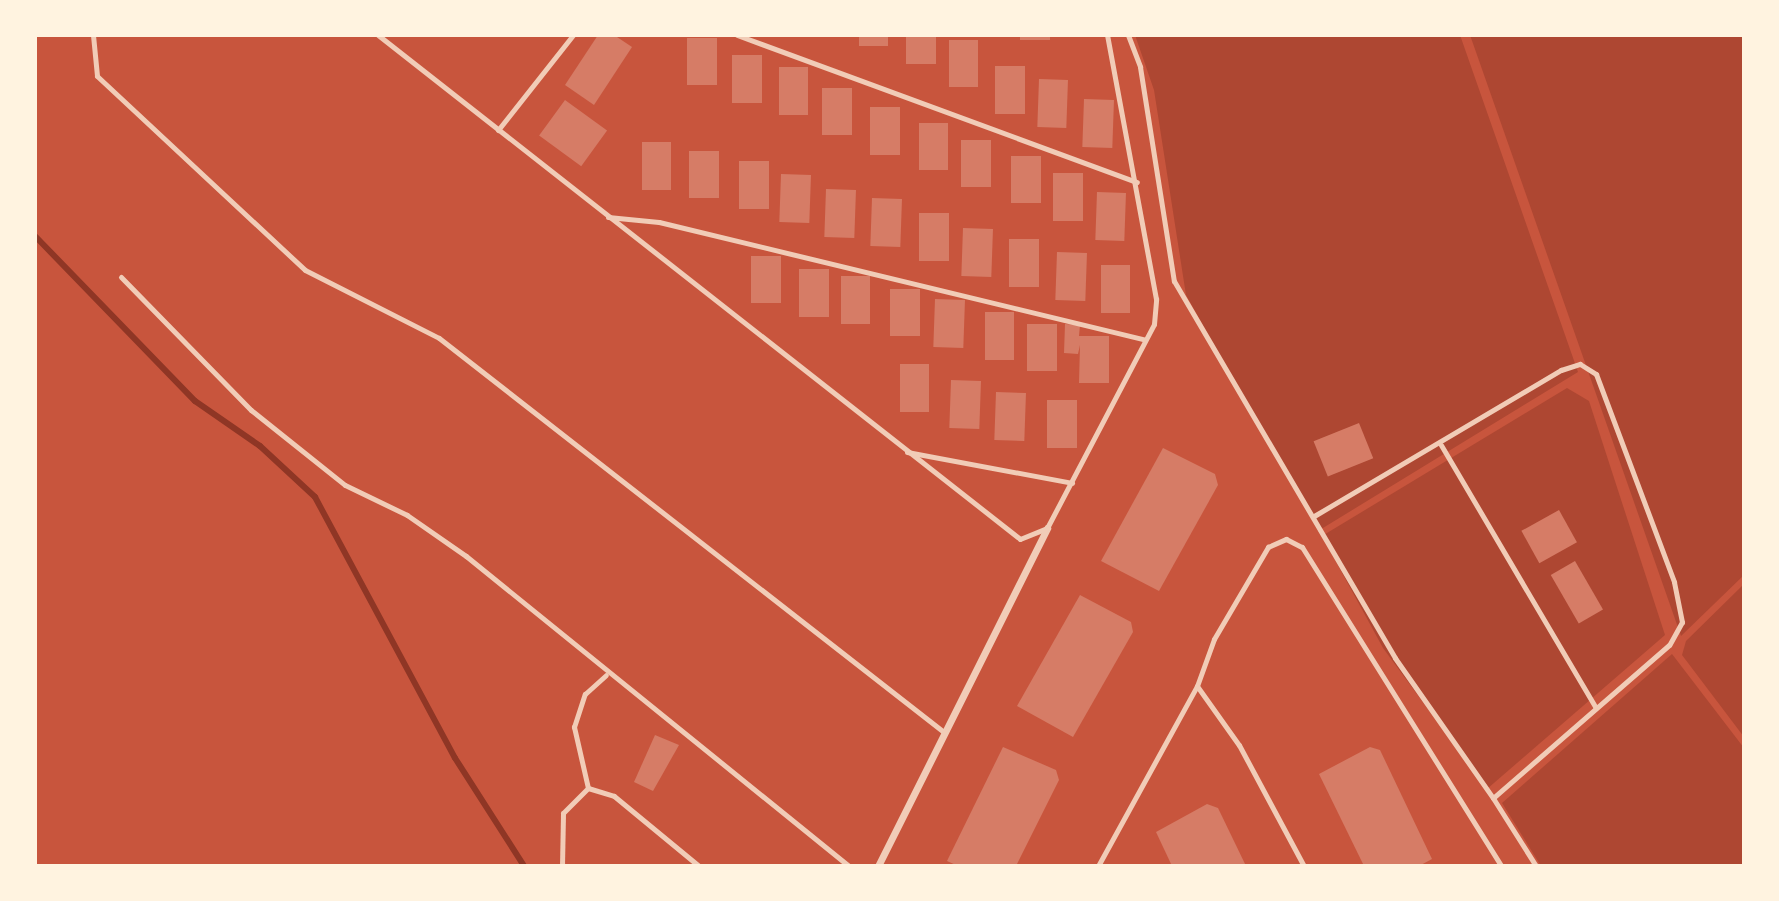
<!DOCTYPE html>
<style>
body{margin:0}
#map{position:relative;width:1779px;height:901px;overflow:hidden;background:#c8553d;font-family:Barlow,sans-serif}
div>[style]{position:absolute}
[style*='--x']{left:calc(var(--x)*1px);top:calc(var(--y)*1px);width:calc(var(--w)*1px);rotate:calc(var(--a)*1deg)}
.green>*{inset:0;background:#ae4732}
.stream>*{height:6px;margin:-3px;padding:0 3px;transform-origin:3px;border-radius:3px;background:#8f3625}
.building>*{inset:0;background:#d67c66;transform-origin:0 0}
.service>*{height:5px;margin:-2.5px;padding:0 2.5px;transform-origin:2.5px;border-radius:2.5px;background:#f1ccb7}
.minor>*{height:7px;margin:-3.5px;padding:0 3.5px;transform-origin:3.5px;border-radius:3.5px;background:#f1ccb7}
span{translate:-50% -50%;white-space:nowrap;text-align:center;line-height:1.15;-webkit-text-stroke:5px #fff3e0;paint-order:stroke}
.frame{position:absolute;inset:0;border:37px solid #fff3e0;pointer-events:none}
</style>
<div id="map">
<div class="green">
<div style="clip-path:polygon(1135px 35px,1460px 35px,1578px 372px,1318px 531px,1186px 295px,1154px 90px)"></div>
<div style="clip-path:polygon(1470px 35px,1744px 35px,1744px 575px,1681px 636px)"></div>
<div style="clip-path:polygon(1567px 388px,1589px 401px,1665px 635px,1487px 789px,1383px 648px,1322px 536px)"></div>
<div style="clip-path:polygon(1744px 584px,1744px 737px,1682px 655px,1686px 641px)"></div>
<div style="clip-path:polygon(1672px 654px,1744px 748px,1744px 866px,1541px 866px,1502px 803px)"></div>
</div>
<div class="stream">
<div style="--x:35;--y:236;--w:230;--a:45.9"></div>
<div style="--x:195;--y:401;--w:79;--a:34.7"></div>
<div style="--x:260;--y:446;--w:75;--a:42.8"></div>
<div style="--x:315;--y:497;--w:296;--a:61.8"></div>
<div style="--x:455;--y:758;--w:128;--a:57.4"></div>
</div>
<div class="building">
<div style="clip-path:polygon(598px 35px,614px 35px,632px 47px,594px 105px,565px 85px)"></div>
<div style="left:859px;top:35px;width:29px;height:11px"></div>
<div style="left:906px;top:35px;width:30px;height:29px"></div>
<div style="left:1020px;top:35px;width:30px;height:5px"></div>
<div style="left:687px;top:38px;width:30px;height:47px"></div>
<div style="left:949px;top:40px;width:29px;height:47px"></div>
<div style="left:732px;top:55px;width:30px;height:48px"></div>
<div style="left:995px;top:66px;width:30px;height:48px"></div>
<div style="left:779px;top:67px;width:29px;height:48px"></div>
<div style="left:1039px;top:79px;width:29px;height:48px;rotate:2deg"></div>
<div style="left:822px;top:88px;width:30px;height:47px"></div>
<div style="left:1084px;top:99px;width:30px;height:48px;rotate:2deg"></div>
<div style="left:565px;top:100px;width:52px;height:44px;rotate:36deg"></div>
<div style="left:870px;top:107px;width:30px;height:48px"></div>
<div style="left:919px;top:123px;width:29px;height:47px"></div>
<div style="left:961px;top:140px;width:30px;height:47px"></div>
<div style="left:642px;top:142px;width:29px;height:48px"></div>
<div style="left:689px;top:151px;width:30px;height:47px"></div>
<div style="left:1011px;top:156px;width:30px;height:47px"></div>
<div style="left:739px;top:161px;width:30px;height:48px"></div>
<div style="left:1053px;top:173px;width:30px;height:48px"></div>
<div style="left:781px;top:174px;width:30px;height:48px;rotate:2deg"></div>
<div style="left:826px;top:189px;width:30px;height:48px;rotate:2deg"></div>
<div style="left:1097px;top:192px;width:29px;height:48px;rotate:2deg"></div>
<div style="left:872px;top:198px;width:30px;height:48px;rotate:2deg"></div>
<div style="left:919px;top:213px;width:30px;height:48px"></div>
<div style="left:963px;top:228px;width:30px;height:48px;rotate:2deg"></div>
<div style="left:1009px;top:239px;width:30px;height:48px"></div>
<div style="left:1057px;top:252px;width:30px;height:48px;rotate:2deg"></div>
<div style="left:751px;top:256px;width:30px;height:47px"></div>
<div style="left:1101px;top:265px;width:29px;height:48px"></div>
<div style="left:799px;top:269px;width:30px;height:48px"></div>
<div style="left:841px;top:276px;width:29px;height:48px"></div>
<div style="left:890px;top:289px;width:30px;height:47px"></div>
<div style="left:935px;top:299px;width:30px;height:48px;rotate:2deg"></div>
<div style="left:985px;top:312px;width:29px;height:48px"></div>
<div style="left:1027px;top:324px;width:30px;height:47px"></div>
<div style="clip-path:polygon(1065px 324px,1080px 325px,1079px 336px,1109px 336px,1109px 383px,1079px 383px,1080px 345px,1078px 354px,1064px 353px)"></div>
<div style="left:900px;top:364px;width:29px;height:48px"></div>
<div style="left:951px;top:380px;width:30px;height:48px;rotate:2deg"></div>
<div style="left:996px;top:392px;width:30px;height:48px;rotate:2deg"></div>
<div style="left:1047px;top:400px;width:30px;height:48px"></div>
<div style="left:1359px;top:423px;width:38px;height:49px;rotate:68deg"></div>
<div style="clip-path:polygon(1163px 448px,1215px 474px,1218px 485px,1159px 591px,1101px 561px)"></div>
<div style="left:1559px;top:510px;width:37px;height:43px;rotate:61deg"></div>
<div style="left:1575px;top:561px;width:56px;height:28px;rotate:60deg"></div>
<div style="clip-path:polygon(1080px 595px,1131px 622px,1133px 632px,1073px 737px,1017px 706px)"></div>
<div style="clip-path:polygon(655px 735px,679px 745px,653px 791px,634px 782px)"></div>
<div style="clip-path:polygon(1003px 747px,1056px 770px,1059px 780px,1016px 866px,958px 866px,947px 861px)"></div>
<div style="clip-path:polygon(1370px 747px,1380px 750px,1432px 859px,1419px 866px,1364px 866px,1319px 774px)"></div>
<div style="clip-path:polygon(1207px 804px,1218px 808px,1246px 866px,1172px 866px,1156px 832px)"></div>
</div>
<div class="service">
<div style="--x:93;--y:35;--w:41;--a:84.4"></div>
<div style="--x:97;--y:76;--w:284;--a:43"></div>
<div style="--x:305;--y:270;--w:150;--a:26.9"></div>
<div style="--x:439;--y:338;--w:642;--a:37.98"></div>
<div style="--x:378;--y:35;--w:816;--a:38.13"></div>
<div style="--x:1020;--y:539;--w:29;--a:-22"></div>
<div style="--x:1047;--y:528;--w:230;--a:-62.3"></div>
<div style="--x:1154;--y:324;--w:25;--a:-85"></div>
<div style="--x:1156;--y:299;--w:269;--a:-100.5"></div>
<div style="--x:737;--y:35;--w:426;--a:20.2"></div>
<div style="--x:1128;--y:35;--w:34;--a:69"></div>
<div style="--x:1140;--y:67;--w:217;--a:81"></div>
<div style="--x:1174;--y:281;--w:437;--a:59.6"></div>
<div style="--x:1395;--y:658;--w:171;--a:55"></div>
<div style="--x:498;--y:130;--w:121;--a:-51.7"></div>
<div style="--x:608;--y:217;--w:51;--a:5.6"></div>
<div style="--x:659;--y:222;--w:499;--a:13.6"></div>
<div style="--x:121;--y:277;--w:186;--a:45.7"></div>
<div style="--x:251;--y:410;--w:120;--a:38.6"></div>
<div style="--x:345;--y:485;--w:69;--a:25.8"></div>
<div style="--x:407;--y:515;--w:72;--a:34.8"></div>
<div style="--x:466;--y:556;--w:493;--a:39"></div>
<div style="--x:1441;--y:445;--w:305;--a:59.5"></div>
<div style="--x:907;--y:452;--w:168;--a:10.6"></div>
<div style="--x:1314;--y:516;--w:287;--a:-30.6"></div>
<div style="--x:1561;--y:370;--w:20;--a:-18"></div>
<div style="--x:1580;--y:364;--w:19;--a:32"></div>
<div style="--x:1596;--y:374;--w:222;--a:69.4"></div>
<div style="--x:1674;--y:582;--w:41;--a:78.7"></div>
<div style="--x:1682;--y:622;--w:26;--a:119"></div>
<div style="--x:1669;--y:645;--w:233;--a:139"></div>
<div style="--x:1493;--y:798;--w:80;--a:57.7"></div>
<div style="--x:1197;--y:686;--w:72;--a:54.6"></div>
<div style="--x:1239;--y:745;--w:137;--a:61.8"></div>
<div style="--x:588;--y:788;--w:63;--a:-102.9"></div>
<div style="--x:574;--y:727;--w:35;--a:-72"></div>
<div style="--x:585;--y:694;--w:28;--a:-42"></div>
<div style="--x:562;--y:866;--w:53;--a:-88.9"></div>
<div style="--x:563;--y:813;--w:35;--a:-45"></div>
<div style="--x:588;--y:788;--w:27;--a:17"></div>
<div style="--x:614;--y:796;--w:110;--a:39.5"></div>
<div style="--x:1098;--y:866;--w:205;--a:-61.2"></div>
<div style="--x:1197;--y:686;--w:50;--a:-70.1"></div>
<div style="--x:1214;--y:639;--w:107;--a:-59.6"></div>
<div style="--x:1268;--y:547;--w:20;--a:-24"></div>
<div style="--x:1286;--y:539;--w:18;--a:27"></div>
<div style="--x:1302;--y:547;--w:376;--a:58"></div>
</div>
<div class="minor">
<div style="--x:878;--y:866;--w:378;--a:-63.4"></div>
</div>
<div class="frame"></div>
</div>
